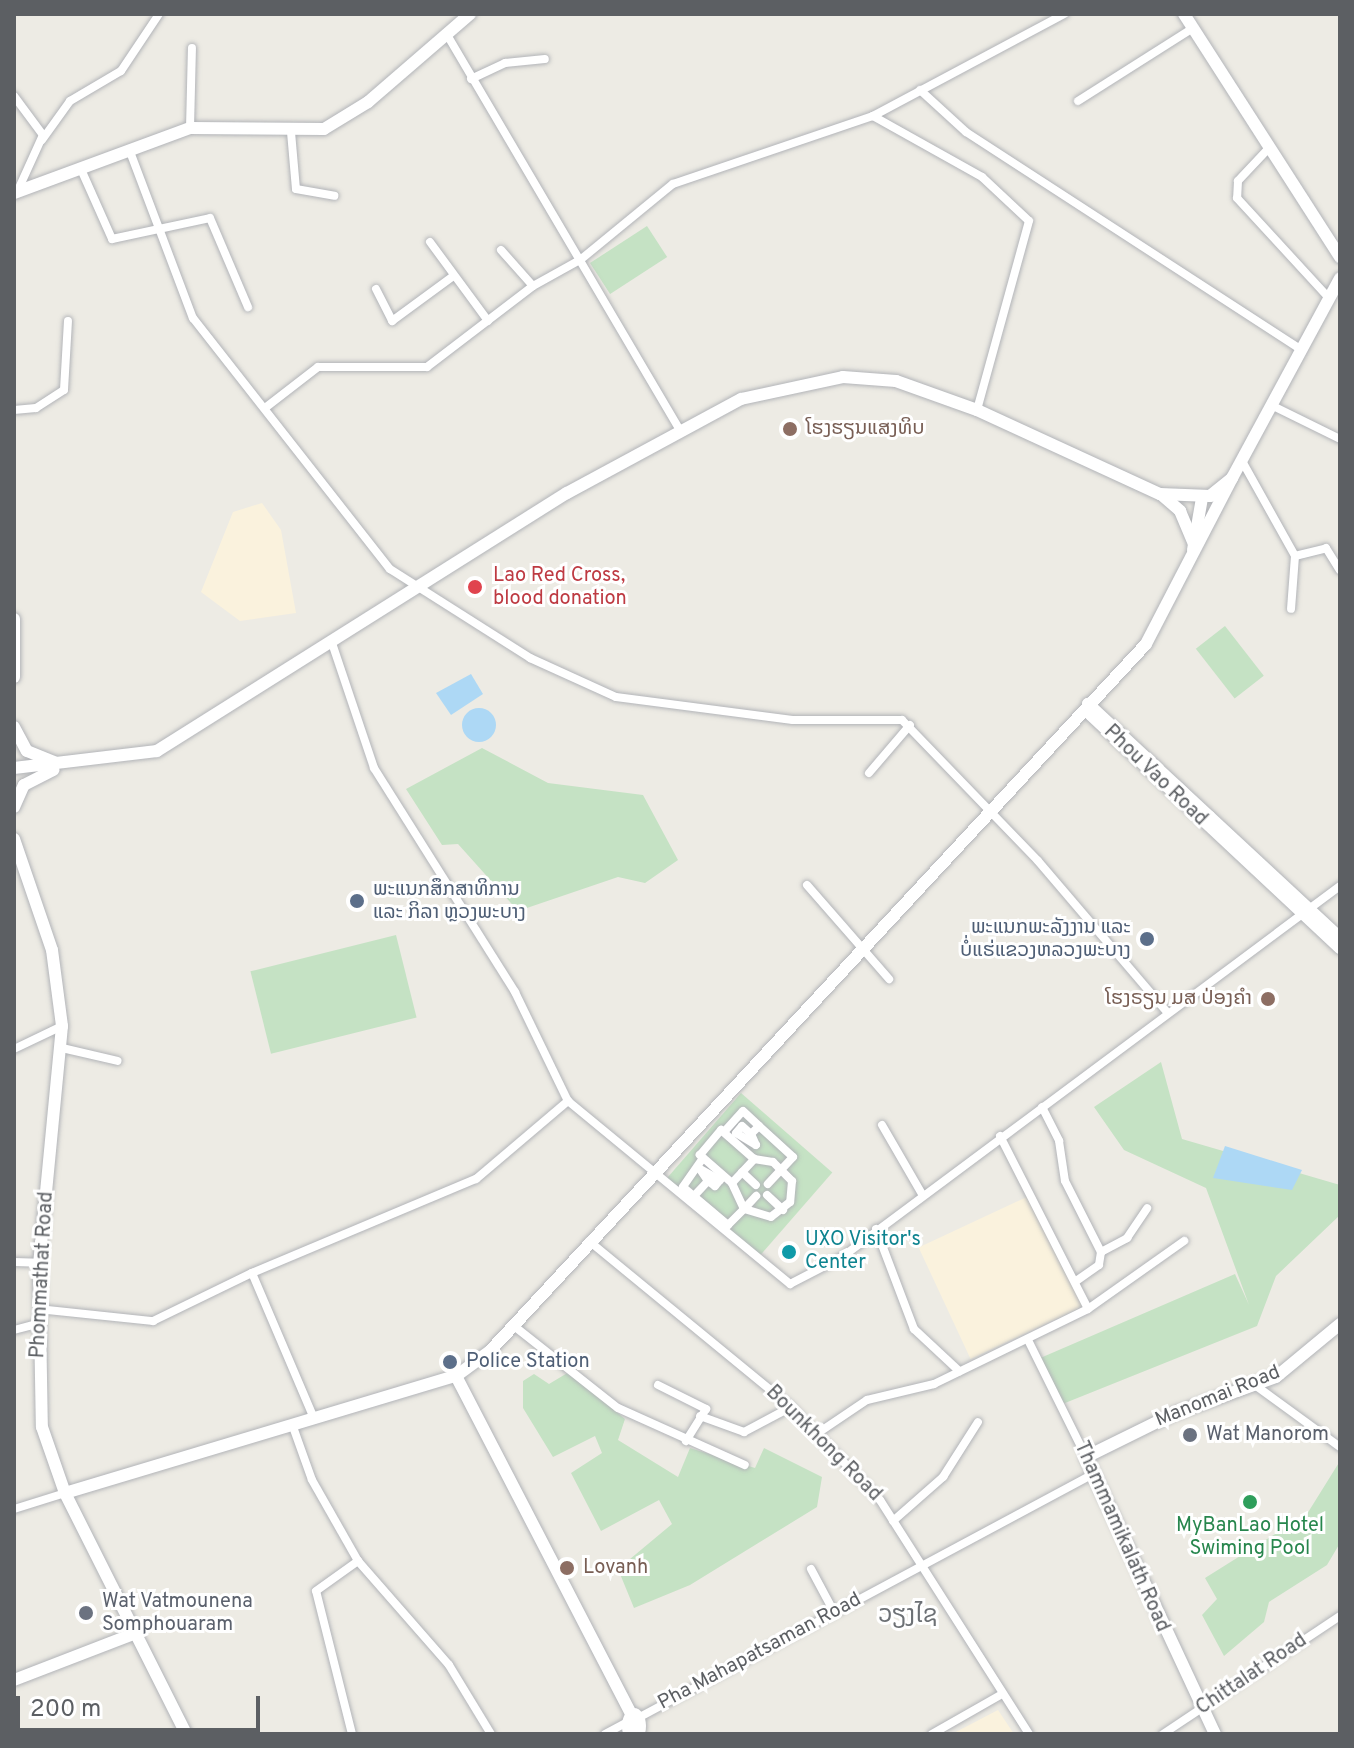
<!DOCTYPE html>
<meta charset="utf-8">
<style>
body{margin:0}
#map{position:relative;width:1354px;height:1748px;overflow:hidden;background:#edebe4;font-family:Overpass,"Noto Sans Lao",sans-serif}
div>[style]{position:absolute}
[style*='--x']{left:calc(var(--x)*1px);top:calc(var(--y)*1px);width:calc(var(--w)*1px);rotate:calc(var(--a)*1deg)}
.commercial>*{inset:0;background:#faf2dd;transform-origin:0 0}
.green>*{inset:0;background:#c5e2c4;transform-origin:0 0}
.water>*{inset:0;background:#add8f5}
.round{border-radius:50%}
.roads{filter:drop-shadow(0 0 2px #b2b4b8) drop-shadow(0 0 2px #b2b4b8)}
.street>*{height:8px;margin:-4px;padding:0 4px;transform-origin:4px;border-radius:4px;background:#fff}
.secondary>*{height:12px;margin:-6px;padding:0 6px;transform-origin:6px;border-radius:6px;background:#fff}
.secondary>.ring{margin:-6px;padding:0;box-sizing:content-box;background:none;border:12px solid #fff;border-radius:50%}
.dots>*{width:22px;height:22px;translate:-50% -50%;box-sizing:border-box;border:4px solid #fff;border-radius:50%}
span{translate:-50% -50%;white-space:nowrap;text-align:center;line-height:1.15;-webkit-text-stroke:6px #fff;paint-order:stroke}
.education-label{font-size:20px;color:#785e54}
.left{translate:0 -50%;text-align:left}
.right{translate:-100% -50%;text-align:right}
.health-label{font-size:20px;color:#be3a42}
.street-label{font-size:20px;color:#5c5f63}
.service-label{font-size:20px;color:#4e5e75}
.culture-label{font-size:20px;color:#0d838f}
.worship-label{font-size:20px;color:#5b616d}
.leisure-label{font-size:20px;color:#27864d}
.quarter-label{font-size:24px;color:#6d7175}
.frame{position:absolute;inset:0;border:16px solid #5c5f63;pointer-events:none}
.scale{position:absolute;left:16px;top:1696px;width:244px;height:36px;box-sizing:border-box;border:4px solid #5c5f63;border-top:0;padding-left:10px;font-size:24px;line-height:28px;white-space:nowrap;color:#5c5f63;-webkit-text-stroke:6px #fff;paint-order:stroke}
</style>
<div id="map">
<div class="commercial">
<div style="clip-path:polygon(262px 503px,281px 530px,296px 613px,240px 621px,201px 592px,233px 512px)"></div>
<div style="left:1031px;top:1195px;width:123px;height:124px;rotate:65deg"></div>
<div style="clip-path:polygon(998px 1710px,1014px 1734px,952px 1734px)"></div>
</div>
<div class="green">
<div style="left:647px;top:226px;width:37px;height:68px;rotate:57deg"></div>
<div style="left:1225px;top:626px;width:63px;height:37px;rotate:52deg"></div>
<div style="clip-path:polygon(482px 748px,548px 783px,643px 795px,678px 860px,645px 883px,618px 877px,518px 911px,458px 844px,442px 845px,406px 789px)"></div>
<div style="left:396px;top:935px;width:85px;height:150px;rotate:76deg"></div>
<div style="clip-path:polygon(1161px 1062px,1182px 1139px,1340px 1185px,1340px 1215px,1276px 1276px,1257px 1326px,1060px 1405px,1038px 1359px,1235px 1274px,1249px 1305px,1206px 1188px,1124px 1150px,1094px 1107px)"></div>
<div style="left:741px;top:1093px;width:121px;height:113px;rotate:41deg"></div>
<div style="clip-path:polygon(569px 1372px,625px 1419px,618px 1440px,678px 1477px,690px 1448px,755px 1468px,764px 1448px,822px 1477px,817px 1507px,690px 1585px,634px 1608px,618px 1569px,672px 1524px,659px 1500px,601px 1531px,571px 1473px,602px 1453px,595px 1436px,553px 1457px,523px 1408px,523px 1381px,534px 1374px,549px 1384px)"></div>
<div style="clip-path:polygon(1340px 1461px,1340px 1543px,1327px 1565px,1269px 1602px,1264px 1622px,1224px 1656px,1202px 1615px,1217px 1599px,1205px 1578px,1307px 1514px)"></div>
</div>
<div class="water">
<div style="clip-path:polygon(471px 674px,483px 694px,451px 715px,436px 693px)"></div>
<div class="round" style="left:462px;top:708px;width:34px;height:34px"></div>
<div style="clip-path:polygon(1225px 1146px,1302px 1170px,1292px 1190px,1213px 1178px)"></div>
</div>
<div class="roads">
<div class="street">
<div style="--x:446;--y:33;--w:459;--a:59.5"></div>
<div style="--x:471;--y:79;--w:38;--a:-25"></div>
<div style="--x:505;--y:63;--w:40;--a:-5.7"></div>
<div style="--x:920;--y:90;--w:62;--a:42.4"></div>
<div style="--x:966;--y:132;--w:401;--a:33"></div>
<div style="--x:14;--y:96;--w:49;--a:53.4"></div>
<div style="--x:43;--y:135;--w:60;--a:114.4"></div>
<div style="--x:1078;--y:101;--w:133;--a:-32.4"></div>
<div style="--x:873;--y:116;--w:125;--a:29.2"></div>
<div style="--x:982;--y:177;--w:64;--a:43.1"></div>
<div style="--x:1029;--y:221;--w:196;--a:105.4"></div>
<div style="--x:190;--y:128;--w:80;--a:-88.6"></div>
<div style="--x:291;--y:132;--w:57;--a:85"></div>
<div style="--x:296;--y:189;--w:39;--a:10"></div>
<div style="--x:42;--y:140;--w:48;--a:-54.3"></div>
<div style="--x:70;--y:101;--w:59;--a:-30.5"></div>
<div style="--x:121;--y:71;--w:69;--a:-56.3"></div>
<div style="--x:129;--y:149;--w:181;--a:69.3"></div>
<div style="--x:193;--y:318;--w:319;--a:51.9"></div>
<div style="--x:390;--y:569;--w:166;--a:32.4"></div>
<div style="--x:530;--y:658;--w:94;--a:24.4"></div>
<div style="--x:616;--y:697;--w:178;--a:7.4"></div>
<div style="--x:793;--y:720;--w:109;--a:0"></div>
<div style="--x:902;--y:720;--w:196;--a:46"></div>
<div style="--x:1038;--y:861;--w:199;--a:49.5"></div>
<div style="--x:1268;--y:149;--w:44;--a:133.2"></div>
<div style="--x:1238;--y:181;--w:17;--a:93"></div>
<div style="--x:1237;--y:198;--w:136;--a:47.4"></div>
<div style="--x:80;--y:167;--w:79;--a:66"></div>
<div style="--x:112;--y:239;--w:100;--a:-12.1"></div>
<div style="--x:210;--y:218;--w:97;--a:66.9"></div>
<div style="--x:430;--y:242;--w:98;--a:53.7"></div>
<div style="--x:501;--y:250;--w:48;--a:48.4"></div>
<div style="--x:376;--y:289;--w:36;--a:63"></div>
<div style="--x:392;--y:321;--w:74;--a:-36.3"></div>
<div style="--x:1271;--y:405;--w:77;--a:26.2"></div>
<div style="--x:265;--y:408;--w:67;--a:-37.7"></div>
<div style="--x:318;--y:367;--w:109;--a:0"></div>
<div style="--x:427;--y:367;--w:133;--a:-37.4"></div>
<div style="--x:533;--y:286;--w:54;--a:-29"></div>
<div style="--x:580;--y:260;--w:120;--a:-39.3"></div>
<div style="--x:673;--y:184;--w:211;--a:-18.8"></div>
<div style="--x:873;--y:116;--w:217;--a:-28.1"></div>
<div style="--x:14;--y:410;--w:22;--a:-5"></div>
<div style="--x:36;--y:408;--w:33;--a:-33"></div>
<div style="--x:64;--y:390;--w:69;--a:-86.7"></div>
<div style="--x:1242;--y:461;--w:109;--a:60.8"></div>
<div style="--x:1295;--y:556;--w:53;--a:94.3"></div>
<div style="--x:1295;--y:556;--w:32;--a:-14"></div>
<div style="--x:1326;--y:548;--w:26;--a:58"></div>
<div style="--x:333;--y:646;--w:129;--a:71.4"></div>
<div style="--x:374;--y:768;--w:265;--a:57.8"></div>
<div style="--x:515;--y:992;--w:121;--a:64.1"></div>
<div style="--x:568;--y:1101;--w:288;--a:39.5"></div>
<div style="--x:790;--y:1284;--w:59;--a:-27.4"></div>
<div style="--x:842;--y:1257;--w:621;--a:-36.69"></div>
<div style="--x:869;--y:773;--w:63;--a:-49.5"></div>
<div style="--x:807;--y:885;--w:125;--a:48.9"></div>
<div style="--x:62;--y:1048;--w:57;--a:13.1"></div>
<div style="--x:14;--y:1049;--w:53;--a:-25.6"></div>
<div style="--x:1042;--y:1107;--w:38;--a:63"></div>
<div style="--x:1059;--y:1141;--w:40;--a:81.5"></div>
<div style="--x:1065;--y:1181;--w:80;--a:63.1"></div>
<div style="--x:1101;--y:1252;--w:13;--a:99"></div>
<div style="--x:1099;--y:1265;--w:29;--a:145"></div>
<div style="--x:882;--y:1125;--w:80;--a:59.9"></div>
<div style="--x:759;--y:1126;--w:46;--a:42.4"></div>
<div style="--x:793;--y:1157;--w:37;--a:133"></div>
<div style="--x:724;--y:1132;--w:28;--a:-48"></div>
<div style="--x:743;--y:1111;--w:22;--a:43"></div>
<div style="--x:759;--y:1126;--w:11;--a:135"></div>
<div style="--x:751;--y:1134;--w:12;--a:66"></div>
<div style="--x:756;--y:1145;--w:23;--a:-149"></div>
<div style="--x:736;--y:1133;--w:9;--a:-49"></div>
<div style="--x:742;--y:1126;--w:12;--a:42"></div>
<div style="--x:1000;--y:1136;--w:194;--a:63"></div>
<div style="--x:703;--y:1158;--w:35;--a:125"></div>
<div style="--x:683;--y:1187;--w:59;--a:40.2"></div>
<div style="--x:728;--y:1225;--w:23;--a:-45"></div>
<div style="--x:744;--y:1209;--w:29;--a:-115"></div>
<div style="--x:732;--y:1183;--w:33;--a:-47"></div>
<div style="--x:754;--y:1159;--w:19;--a:9"></div>
<div style="--x:773;--y:1162;--w:27;--a:45"></div>
<div style="--x:792;--y:1181;--w:21;--a:95"></div>
<div style="--x:790;--y:1202;--w:24;--a:142"></div>
<div style="--x:771;--y:1217;--w:28;--a:-163"></div>
<div style="--x:744;--y:1209;--w:18;--a:-47"></div>
<div style="--x:742;--y:1172;--w:19;--a:43"></div>
<div style="--x:732;--y:1183;--w:43;--a:-138.8"></div>
<div style="--x:700;--y:1155;--w:33;--a:-50"></div>
<div style="--x:721;--y:1130;--w:44;--a:41.3"></div>
<div style="--x:767;--y:1195;--w:22;--a:43"></div>
<div style="--x:694;--y:1196;--w:21;--a:-47"></div>
<div style="--x:708;--y:1181;--w:14;--a:-124"></div>
<div style="--x:700;--y:1169;--w:23;--a:29"></div>
<div style="--x:720;--y:1180;--w:8;--a:130"></div>
<div style="--x:715;--y:1186;--w:9;--a:-144"></div>
<div style="--x:876;--y:1229;--w:107;--a:69.2"></div>
<div style="--x:914;--y:1329;--w:62;--a:43"></div>
<div style="--x:589;--y:1241;--w:261;--a:39.4"></div>
<div style="--x:791;--y:1407;--w:129;--a:46.3"></div>
<div style="--x:880;--y:1500;--w:277;--a:57.5"></div>
<div style="--x:1101;--y:1252;--w:30;--a:-28"></div>
<div style="--x:1127;--y:1238;--w:36;--a:-56"></div>
<div style="--x:14;--y:1262;--w:25;--a:2"></div>
<div style="--x:252;--y:1273;--w:243;--a:-22.8"></div>
<div style="--x:476;--y:1179;--w:121;--a:-40.3"></div>
<div style="--x:38;--y:1309;--w:116;--a:6"></div>
<div style="--x:153;--y:1321;--w:110;--a:-25.9"></div>
<div style="--x:252;--y:1273;--w:155;--a:66.9"></div>
<div style="--x:514;--y:1326;--w:132;--a:38.3"></div>
<div style="--x:618;--y:1408;--w:139;--a:24.2"></div>
<div style="--x:14;--y:1330;--w:24;--a:-15"></div>
<div style="--x:1028;--y:1340;--w:131;--a:63.6"></div>
<div style="--x:658;--y:1385;--w:54;--a:26.6"></div>
<div style="--x:706;--y:1409;--w:38;--a:122"></div>
<div style="--x:1255;--y:1385;--w:105;--a:36.1"></div>
<div style="--x:700;--y:1416;--w:47;--a:20"></div>
<div style="--x:744;--y:1432;--w:53;--a:-28"></div>
<div style="--x:292;--y:1424;--w:59;--a:70.3"></div>
<div style="--x:312;--y:1480;--w:93;--a:60.4"></div>
<div style="--x:358;--y:1561;--w:138;--a:48.8"></div>
<div style="--x:449;--y:1665;--w:81;--a:58.7"></div>
<div style="--x:818;--y:1433;--w:59;--a:-34"></div>
<div style="--x:867;--y:1400;--w:69;--a:-13.4"></div>
<div style="--x:934;--y:1384;--w:171;--a:-26"></div>
<div style="--x:1088;--y:1309;--w:118;--a:-35.3"></div>
<div style="--x:14;--y:1509;--w:53;--a:-17.4"></div>
<div style="--x:893;--y:1521;--w:67;--a:-41.3"></div>
<div style="--x:943;--y:1477;--w:65;--a:-57.5"></div>
<div style="--x:811;--y:1569;--w:49;--a:61.9"></div>
<div style="--x:638;--y:1718;--w:516;--a:-28.2"></div>
<div style="--x:352;--y:1734;--w:147;--a:-104.1"></div>
<div style="--x:316;--y:1591;--w:52;--a:-35.5"></div>
<div style="--x:605;--y:1734;--w:27;--a:-28"></div>
<div style="--x:932;--y:1734;--w:81;--a:-29.7"></div>
<div style="--x:1163;--y:1734;--w:213;--a:-33.7"></div>
</div>
<div class="secondary">
<div style="--x:1184;--y:14;--w:289;--a:57.3"></div>
<div style="--x:14;--y:193;--w:188;--a:-20.3"></div>
<div style="--x:190;--y:128;--w:134;--a:0.4"></div>
<div style="--x:324;--y:129;--w:52;--a:-31.5"></div>
<div style="--x:368;--y:102;--w:135;--a:-40.8"></div>
<div style="--x:1163;--y:496;--w:23;--a:41"></div>
<div style="--x:1180;--y:511;--w:34;--a:67"></div>
<div style="--x:1193;--y:550;--w:53;--a:-80.2"></div>
<div style="--x:14;--y:619;--w:58;--a:90"></div>
<div style="--x:14;--y:727;--w:27;--a:62"></div>
<div style="--x:27;--y:751;--w:32;--a:22"></div>
<div style="--x:14;--y:768;--w:144;--a:-6.8"></div>
<div style="--x:157;--y:751;--w:484;--a:-32.2"></div>
<div style="--x:567;--y:493;--w:198;--a:-28.4"></div>
<div style="--x:741;--y:399;--w:104;--a:-12.2"></div>
<div style="--x:843;--y:377;--w:53;--a:4.3"></div>
<div style="--x:896;--y:381;--w:86;--a:19.7"></div>
<div style="--x:977;--y:410;--w:201;--a:24.7"></div>
<div style="--x:1160;--y:494;--w:50;--a:2.3"></div>
<div style="--x:1210;--y:496;--w:28;--a:-39"></div>
<div style="--x:1232;--y:478;--w:227;--a:-61.6"></div>
<div style="--x:14;--y:807;--w:24;--a:-66"></div>
<div style="--x:24;--y:785;--w:33;--a:-27"></div>
<div style="--x:14;--y:839;--w:117;--a:71.1"></div>
<div style="--x:52;--y:950;--w:77;--a:82.5"></div>
<div style="--x:62;--y:1026;--w:238;--a:95.5"></div>
<div style="--x:39;--y:1263;--w:164;--a:89"></div>
<div style="--x:42;--y:1427;--w:70;--a:70.8"></div>
<div style="--x:65;--y:1493;--w:270;--a:63.3"></div>
<div style="--x:1340;--y:938;--w:344;--a:-137.1"></div>
<div style="--x:1088;--y:704;--w:11;--a:75"></div>
<div style="--x:1091;--y:715;--w:341;--a:43.1"></div>
<div style="--x:456;--y:1376;--w:382;--a:62.6"></div>
<div style="--x:65;--y:1493;--w:408;--a:-16.7"></div>
<div style="--x:456;--y:1376;--w:42;--a:-36.3"></div>
<div style="--x:490;--y:1351;--w:964;--a:-47.14"></div>
<div style="--x:1146;--y:644;--w:187;--a:-62.6"></div>
<div style="--x:14;--y:1680;--w:131;--a:-21.1"></div>
<div class="ring" style="left:628px;top:1714px;width:-2px;height:-2px"></div>
<div style="--x:1215;--y:1734;--w:306;--a:-115"></div>
<div style="--x:1086;--y:1457;--w:97;--a:-26.3"></div>
<div style="--x:1173;--y:1414;--w:109;--a:-19.8"></div>
<div style="--x:1276;--y:1377;--w:83;--a:-39.6"></div>
</div>
</div>
<div class="dots">
<div style="left:790px;top:429px;background:#8d6e63"></div>
<div style="left:475px;top:587px;background:#e0444e"></div>
<div style="left:357px;top:901px;background:#5c6f8a"></div>
<div style="left:1147px;top:939px;background:#5c6f8a"></div>
<div style="left:1268px;top:999px;background:#8d6e63"></div>
<div style="left:789px;top:1252px;background:#0f9aa8"></div>
<div style="left:450px;top:1362px;background:#5c6f8a"></div>
<div style="left:1190px;top:1435px;background:#6b7280"></div>
<div style="left:1250px;top:1502px;background:#2e9e5b"></div>
<div style="left:567px;top:1568px;background:#8d6e63"></div>
<div style="left:86px;top:1613px;background:#6b7280"></div>
</div>
<div class="education-label">
<span class="left" style="left:806px;top:429px">ໂຮງຮຽນແສງທິບ</span>
<span class="right" style="left:1252px;top:999px">ໂຮງຣຽນ ມສ ປ່ອງຄຳ</span>
<span class="left" style="left:583px;top:1568px">Lovanh</span>
</div>
<div class="health-label">
<span class="left" style="left:493px;top:588px">Lao Red Cross,<br>blood donation</span>
</div>
<div class="street-label">
<span style="left:1155px;top:776px;rotate:44deg">Phou Vao Road</span>
<span style="left:43px;top:1275px;rotate:-87deg">Phommathat Road</span>
<span style="left:1218px;top:1397px;rotate:-22deg">Manomai Road</span>
<span style="left:823px;top:1444px;rotate:45deg">Bounkhong Road</span>
<span style="left:1121px;top:1537px;rotate:66deg">Thammamikalath Road</span>
<span style="left:760px;top:1652px;rotate:-28deg">Pha Mahapatsaman Road</span>
<span style="left:1252px;top:1675px;rotate:-34deg">Chittalat Road</span>
</div>
<div class="service-label">
<span class="left" style="left:373px;top:902px">ພະແນກສຶກສາທິການ<br>ແລະ ກິລາ ຫຼວງພະບາງ</span>
<span class="right" style="left:1131px;top:940px">ພະແນກພະລັງງານ ແລະ<br>ບໍ່ແຮ່ແຂວງຫລວງພະບາງ</span>
<span class="left" style="left:466px;top:1362px">Police Station</span>
</div>
<div class="culture-label">
<span class="left" style="left:805px;top:1252px">UXO Visitor's<br>Center</span>
</div>
<div class="worship-label">
<span class="left" style="left:1206px;top:1435px">Wat Manorom</span>
<span class="left" style="left:102px;top:1614px">Wat Vatmounena<br>Somphouaram</span>
</div>
<div class="leisure-label">
<span style="left:1250px;top:1538px">MyBanLao Hotel<br>Swiming Pool</span>
</div>
<div class="quarter-label">
<span style="left:908px;top:1617px">ວຽງໄຊ</span>
</div>
<div class="frame"></div>
<div class="scale">200 m</div>
</div>
